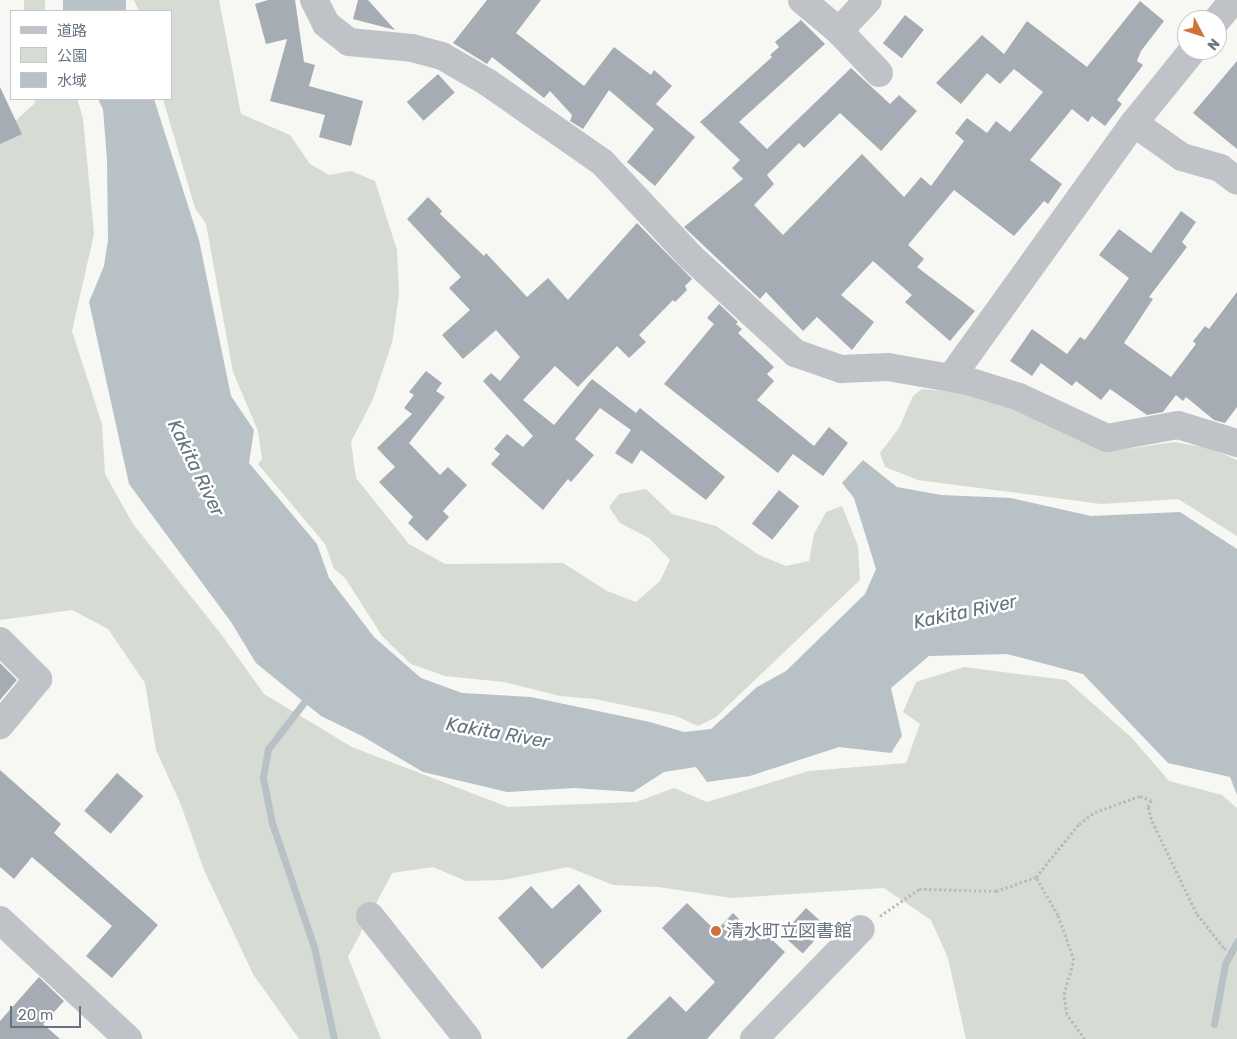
<!DOCTYPE html>
<meta charset="utf-8">
<style>
body{margin:0}
#map{position:relative;width:1237px;height:1039px;overflow:hidden;background:#f7f7f4;font-family:Rubik,"Noto Sans JP",sans-serif}
div>[style]{position:absolute}
[style*='--x']{left:calc(var(--x)*1px);top:calc(var(--y)*1px);width:calc(var(--w)*1px);rotate:calc(var(--a)*1deg)}
.green>*{inset:0;background:#d6dbd4;transform-origin:0 0}
.water>*{inset:0;background:#b8c1c6;transform-origin:0 0}
.stream>*{height:7px;margin:-3.5px;padding:0 3.5px;transform-origin:3.5px;border-radius:3.5px;background:#b8c1c6}
.building>*{inset:0;background:#a6acb3;transform-origin:0 0}
.path>*{height:3px;margin-top:-1.5px;transform-origin:0;background:repeating-linear-gradient(90deg,#b9bbbe 0 2.5px,transparent 0 5px)}
.minor>*{height:28px;margin:-14px;padding:0 14px;transform-origin:14px;border-radius:14px;background:#bfc2c6}
.dots>*{width:14px;height:14px;translate:-50% -50%;box-sizing:border-box;border:2px solid #fff;border-radius:50%}
span{translate:-50% -50%;white-space:nowrap;text-align:center;line-height:1.15;-webkit-text-stroke:5px #fff;paint-order:stroke}
.poi-label{font-size:18px;color:#697482}
.left{translate:0 -50%;text-align:left}
.water-label{font-size:19px;color:#65747e;font-style:italic}
.legend{position:absolute;left:10px;top:10px;width:162px;height:90px;box-sizing:border-box;background:#fff;border:1px solid #c3c7cd;margin:0;padding:6px 9px;list-style:none;font-size:15px;color:#697482}
.legend li{display:flex;align-items:center;gap:10px;height:25px}
.legend b{width:25px;border:1px solid #c3c7cd}
.north{position:absolute;left:1177px;top:10px;width:50px;height:50px;box-sizing:border-box;background:#fff;border:1px solid #c3c7cd;border-radius:50%;rotate:130deg;font-size:14px;font-weight:700;line-height:20px;text-align:center;color:#697482}
.north::after{content:'';display:block;margin:auto;width:18px;height:22px;background:#d0723b;clip-path:polygon(50% 0,100% 100%,50% 72%,0 100%)}
.scale{position:absolute;left:10px;top:1006px;width:71px;height:22px;box-sizing:border-box;border:2px solid #697482;border-top:0;padding-left:6px;font-size:15px;line-height:18px;white-space:nowrap;color:#697482;-webkit-text-stroke:4px #fff;paint-order:stroke}
</style>
<div id="map">
<div class="green">
<div style="left:24px;top:0;width:21px;height:11px"></div>
<div style="clip-path:polygon(134px 0,219px 0,241px 114px,290px 135px,310px 164px,329px 175px,351px 171px,375px 181px,397px 250px,399px 295px,392px 343px,373px 399px,351px 442px,356px 478px,409px 544px,445px 564px,563px 563px,607px 591px,636px 602px,660px 581px,670px 560px,649px 538px,620px 523px,609px 507px,619px 494px,646px 489px,672px 514px,716px 526px,759px 555px,786px 566px,809px 561px,814px 534px,826px 512px,842px 506px,858px 546px,860px 580px,716px 717px,698px 726px,676px 716px,595px 699px,560px 696px,504px 682px,445px 676px,411px 664px,382px 636px,345px 578px,334px 569px,325px 544px,258px 464px,262px 459px,258px 431px,233px 372px,206px 224px,195px 208px,163px 99px,171px 99px,171px 11px,139px 11px)"></div>
<div style="clip-path:polygon(34px 99px,77px 99px,83px 118px,94px 234px,72px 331px,102px 424px,105px 474px,133px 524px,221px 634px,264px 694px,352px 747px,508px 807px,636px 802px,674px 788px,707px 802px,809px 771px,906px 763px,920px 724px,903px 712px,916px 682px,964px 667px,1066px 680px,1132px 738px,1169px 781px,1222px 795px,1237px 808px,1237px 1039px,966px 1039px,948px 958px,931px 920px,884px 888px,732px 898px,658px 887px,613px 885px,568px 867px,503px 880px,466px 881px,433px 867px,392px 873px,348px 957px,381px 1039px,299px 1039px,253px 974px,204px 870px,181px 805px,156px 750px,145px 683px,108px 629px,72px 610px,0 620px,0 135px,35px 103px)"></div>
<div style="clip-path:polygon(922px 389px,964px 393px,1126px 449px,1174px 442px,1209px 448px,1237px 460px,1237px 536px,1178px 499px,1101px 504px,918px 480px,885px 467px,880px 453px,899px 428px,913px 396px)"></div>
</div>
<div class="water">
<div style="left:63px;top:0;width:63px;height:11px"></div>
<div style="clip-path:polygon(98px 99px,154px 99px,199px 240px,231px 396px,254px 430px,249px 463px,317px 544px,329px 578px,374px 637px,421px 678px,462px 693px,531px 697px,650px 722px,684px 732px,711px 729px,757px 687px,786px 671px,865px 594px,876px 569px,854px 498px,842px 483px,863px 460px,897px 487px,941px 495px,1011px 498px,1091px 516px,1180px 512px,1237px 549px,1237px 795px,1230px 777px,1168px 763px,1083px 674px,1007px 654px,929px 656px,891px 688px,902px 736px,891px 753px,839px 747px,750px 776px,707px 782px,696px 767px,664px 772px,633px 792px,574px 788px,507px 792px,423px 772px,362px 736px,321px 716px,256px 663px,231px 622px,129px 484px,89px 302px,104px 266px,108px 240px,107px 160px,103px 109px)"></div>
</div>
<div class="stream">
<div style="--x:308;--y:697;--w:66;--a:127.6"></div>
<div style="--x:268;--y:749;--w:29;--a:100"></div>
<div style="--x:263;--y:778;--w:46;--a:78.7"></div>
<div style="--x:272;--y:823;--w:131;--a:71.3"></div>
<div style="--x:314;--y:947;--w:94;--a:77.7"></div>
<div style="--x:1214;--y:1024;--w:61;--a:-79.6"></div>
<div style="--x:1225;--y:964;--w:26;--a:-62"></div>
</div>
<div class="building">
<div style="clip-path:polygon(268px 0,295px 0,304px 62px,315px 65px,309px 86px,363px 101px,351px 146px,319px 137px,325px 115px,270px 101px,287px 39px,266px 44px,255px 4px)"></div>
<div style="clip-path:polygon(358px 0,368px 0,395px 30px,353px 19px)"></div>
<div style="clip-path:polygon(487px 0,541px 0,516px 33px,584px 86px,614px 47px,651px 75px,654px 70px,672px 86px,656px 104px,695px 137px,655px 186px,627px 162px,654px 129px,609px 90px,583px 129px,570px 121px,572px 115px,550px 91px,544px 98px,492px 57px,487px 64px,453px 43px)"></div>
<div style="clip-path:polygon(1140px 1px,1164px 21px,1141px 51px,1137px 61px,1143px 65px,1117px 100px,1122px 104px,1105px 126px,1092px 116px,1088px 122px,1072px 109px,1030px 160px,1062px 184px,1048px 204px,1044px 201px,1014px 236px,954px 190px,908px 245px,924px 259px,917px 267px,975px 311px,950px 341px,905px 302px,912px 295px,873px 261px,841px 295px,874px 322px,852px 350px,817px 317px,803px 331px,766px 292px,760px 299px,684px 227px,743px 179px,732px 168px,740px 160px,700px 122px,772px 57px,770px 55px,779px 47px,775px 42px,801px 20px,825px 44px,739px 122px,767px 149px,851px 68px,890px 104px,899px 95px,917px 111px,881px 151px,840px 113px,804px 148px,799px 143px,767px 175px,774px 184px,754px 205px,783px 235px,862px 154px,904px 197px,921px 177px,931px 186px,964px 141px,955px 133px,967px 118px,987px 133px,996px 121px,1010px 132px,1043px 92px,1014px 69px,1000px 84px,987px 73px,961px 104px,936px 83px,982px 35px,1004px 54px,1027px 21px,1087px 67px)"></div>
<div style="left:905px;top:15px;width:24px;height:36px;rotate:38deg"></div>
<div style="clip-path:polygon(1237px 61px,1237px 149px,1193px 113px)"></div>
<div style="left:438px;top:74px;width:25px;height:42px;rotate:48deg"></div>
<div style="clip-path:polygon(0 87px,22px 134px,0 144px)"></div>
<div style="clip-path:polygon(428px 197px,442px 211px,440px 214px,484px 256px,486px 253px,527px 297px,548px 278px,568px 300px,637px 223px,692px 279px,685px 286px,687px 290px,675px 302px,673px 300px,639px 335px,646px 342px,629px 358px,617px 346px,578px 387px,555px 366px,523px 400px,554px 425px,592px 379px,636px 413px,640px 408px,725px 477px,706px 500px,641px 450px,632px 464px,615px 453px,631px 430px,600px 408px,575px 439px,594px 455px,571px 482px,568px 479px,543px 510px,491px 464px,500px 454px,494px 449px,507px 434px,523px 447px,533px 436px,483px 381px,491px 373px,500px 381px,520px 357px,496px 330px,463px 359px,442px 335px,470px 310px,449px 288px,461px 277px,407px 219px)"></div>
<div style="clip-path:polygon(1181px 211px,1196px 222px,1182px 242px,1187px 247px,1149px 297px,1153px 299px,1124px 343px,1171px 377px,1196px 344px,1193px 341px,1205px 326px,1209px 329px,1237px 292px,1237px 407px,1225px 423px,1214px 420px,1186px 397px,1183px 401px,1176px 395px,1163px 412px,1147px 415px,1110px 389px,1101px 400px,1076px 381px,1072px 386px,1041px 363px,1032px 376px,1010px 361px,1032px 329px,1067px 354px,1080px 337px,1085px 340px,1129px 278px,1099px 255px,1119px 229px,1151px 253px)"></div>
<div style="clip-path:polygon(719px 304px,738px 322px,736px 324px,742px 329px,738px 333px,774px 367px,767px 374px,774px 381px,757px 400px,814px 446px,829px 427px,848px 443px,823px 476px,793px 454px,778px 473px,664px 384px,714px 324px,707px 318px)"></div>
<div style="clip-path:polygon(426px 371px,442px 383px,436px 391px,445px 397px,409px 443px,440px 475px,448px 467px,467px 485px,443px 511px,449px 517px,427px 541px,408px 523px,413px 517px,379px 482px,395px 467px,377px 448px,412px 414px,404px 408px,414px 395px,409px 392px)"></div>
<div style="left:779px;top:490px;width:26px;height:43px;rotate:39deg"></div>
<div style="clip-path:polygon(0 663px,17px 680px,0 700px)"></div>
<div style="clip-path:polygon(0 770px,61px 824px,54px 833px,158px 925px,112px 978px,86px 956px,112px 926px,32px 857px,14px 879px,0 867px)"></div>
<div style="left:117px;top:773px;width:35px;height:50px;rotate:41deg"></div>
<div style="clip-path:polygon(579px 884px,602px 911px,542px 969px,498px 918px,531px 886px,552px 909px)"></div>
<div style="clip-path:polygon(687px 903px,716px 931px,733px 913px,758px 938px,764px 932px,785px 952px,707px 1039px,626px 1039px,670px 996px,686px 1012px,715px 982px,662px 928px)"></div>
<div style="left:806px;top:908px;width:28px;height:36px;rotate:42deg"></div>
<div style="clip-path:polygon(39px 977px,64px 1001px,43px 1024px,60px 1039px,0 1039px,0 1021px)"></div>
</div>
<div class="path">
<div style="--x:880;--y:916;--w:47;--a:-34.7"></div>
<div style="--x:919;--y:889;--w:77;--a:1.5"></div>
<div style="--x:996;--y:891;--w:42;--a:-19.3"></div>
<div style="--x:1085;--y:1039;--w:31;--a:-126"></div>
<div style="--x:1067;--y:1014;--w:20;--a:-99"></div>
<div style="--x:1064;--y:994;--w:35;--a:-74"></div>
<div style="--x:1074;--y:960;--w:48;--a:-109.6"></div>
<div style="--x:1058;--y:915;--w:44;--a:-120.1"></div>
<div style="--x:1036;--y:877;--w:68;--a:-50.9"></div>
<div style="--x:1079;--y:824;--w:20;--a:-37"></div>
<div style="--x:1095;--y:812;--w:48;--a:-19.6"></div>
<div style="--x:1140;--y:796;--w:12;--a:20"></div>
<div style="--x:1151;--y:800;--w:8;--a:113"></div>
<div style="--x:1148;--y:807;--w:15;--a:74"></div>
<div style="--x:1152;--y:821;--w:103;--a:64.2"></div>
<div style="--x:1197;--y:914;--w:43;--a:51.5"></div>
<div style="--x:1224;--y:948;--w:15;--a:28"></div>
</div>
<div class="minor">
<div style="--x:314;--y:0;--w:27;--a:63"></div>
<div style="--x:326;--y:24;--w:29;--a:38"></div>
<div style="--x:349;--y:42;--w:63;--a:5.4"></div>
<div style="--x:412;--y:48;--w:31;--a:15"></div>
<div style="--x:442;--y:56;--w:52;--a:30"></div>
<div style="--x:487;--y:82;--w:140;--a:34.8"></div>
<div style="--x:602;--y:162;--w:130;--a:46.9"></div>
<div style="--x:691;--y:257;--w:142;--a:42.7"></div>
<div style="--x:795;--y:353;--w:49;--a:19.2"></div>
<div style="--x:841;--y:369;--w:47;--a:-2.4"></div>
<div style="--x:888;--y:367;--w:81;--a:9.9"></div>
<div style="--x:968;--y:381;--w:53;--a:17.4"></div>
<div style="--x:1019;--y:397;--w:97;--a:25"></div>
<div style="--x:1107;--y:438;--w:72;--a:-10.4"></div>
<div style="--x:1178;--y:425;--w:62;--a:17"></div>
<div style="--x:802;--y:0;--w:48;--a:40"></div>
<div style="--x:839;--y:31;--w:58;--a:46.4"></div>
<div style="--x:1217;--y:20;--w:26;--a:-51"></div>
<div style="--x:839;--y:31;--w:42;--a:-46.9"></div>
<div style="--x:1134;--y:123;--w:59;--a:35.3"></div>
<div style="--x:1182;--y:157;--w:40;--a:16"></div>
<div style="--x:1220;--y:168;--w:21;--a:37"></div>
<div style="--x:952;--y:376;--w:312;--a:-54.3"></div>
<div style="--x:1134;--y:123;--w:94;--a:-51.1"></div>
<div style="--x:0;--y:641;--w:54;--a:45"></div>
<div style="--x:38;--y:679;--w:60;--a:129.6"></div>
<div style="--x:370;--y:916;--w:157;--a:51.5"></div>
<div style="--x:0;--y:920;--w:175;--a:42.9"></div>
<div style="--x:754;--y:1039;--w:153;--a:-45.8"></div>
</div>
<div class="dots">
<div style="left:716px;top:931px;background:#d0723b"></div>
</div>
<div class="poi-label">
<span class="left" style="left:726px;top:931px">清水町立図書館</span>
</div>
<div class="water-label">
<span style="left:196px;top:468px;rotate:64deg">Kakita River</span>
<span style="left:965px;top:612px;rotate:-12deg">Kakita River</span>
<span style="left:498px;top:733px;rotate:10deg">Kakita River</span>
</div>
<ul class="legend">
<li><b style="height:6px;background:#bfc2c6"></b>道路</li>
<li><b style="height:14px;background:#d6dbd4"></b>公園</li>
<li><b style="height:14px;background:#b8c1c6"></b>水域</li>
</ul>
<div class="north">N</div>
<div class="scale">20 m</div>
</div>
